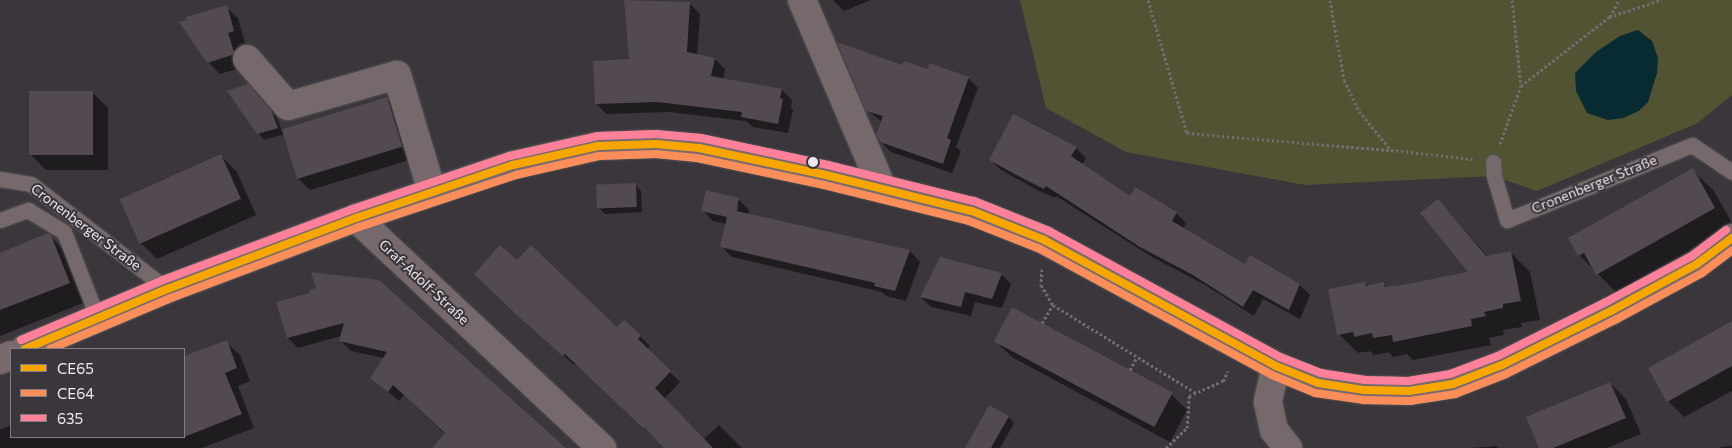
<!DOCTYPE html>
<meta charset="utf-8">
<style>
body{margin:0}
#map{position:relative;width:1732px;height:448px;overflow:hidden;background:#3a363b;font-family:Commissioner,sans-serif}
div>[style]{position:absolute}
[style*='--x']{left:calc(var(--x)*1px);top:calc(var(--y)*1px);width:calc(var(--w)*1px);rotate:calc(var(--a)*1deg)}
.green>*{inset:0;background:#525333}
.water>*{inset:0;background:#082b32}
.shadow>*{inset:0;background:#0007}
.building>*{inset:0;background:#534951;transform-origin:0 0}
.path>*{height:3px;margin-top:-1.5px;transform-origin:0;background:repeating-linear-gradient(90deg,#746b6e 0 2.5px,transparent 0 5px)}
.roads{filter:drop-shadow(0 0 1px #565356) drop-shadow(0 0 1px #565356)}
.service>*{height:15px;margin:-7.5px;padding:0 7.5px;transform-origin:7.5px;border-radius:7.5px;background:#76696c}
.minor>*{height:28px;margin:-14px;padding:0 14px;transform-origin:14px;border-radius:14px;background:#76696c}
.secondary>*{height:28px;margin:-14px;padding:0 14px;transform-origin:14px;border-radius:14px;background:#7a6a6e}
.bus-1>*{height:8px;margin:-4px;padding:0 4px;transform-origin:4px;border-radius:4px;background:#f7a600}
.bus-2>*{height:8px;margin:-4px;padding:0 4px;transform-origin:4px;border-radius:4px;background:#fa8e5a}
.bus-3>*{height:8px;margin:-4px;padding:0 4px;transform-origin:4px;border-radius:4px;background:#ff8098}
.dots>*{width:14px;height:14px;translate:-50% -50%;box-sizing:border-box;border:2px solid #3b353c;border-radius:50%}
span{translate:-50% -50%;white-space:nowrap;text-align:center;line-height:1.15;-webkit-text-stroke:4px #3b353c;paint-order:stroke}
.street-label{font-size:14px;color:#ece8ec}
.legend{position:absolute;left:10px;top:348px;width:175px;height:90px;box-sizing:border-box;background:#3b353c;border:1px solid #827d82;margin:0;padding:6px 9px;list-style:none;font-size:15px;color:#ece8ec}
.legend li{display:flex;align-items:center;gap:10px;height:25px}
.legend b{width:25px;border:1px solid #827d82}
</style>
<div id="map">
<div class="green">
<div style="clip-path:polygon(1020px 0,1732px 0,1732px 95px,1698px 123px,1537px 191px,1494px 176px,1305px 185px,1126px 152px,1046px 108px)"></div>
</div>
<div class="water">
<div style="clip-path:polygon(1638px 30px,1652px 41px,1658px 58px,1657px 73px,1648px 102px,1639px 111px,1623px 118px,1608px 120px,1587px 113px,1576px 91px,1575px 73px,1596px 52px,1620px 36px)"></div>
</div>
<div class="shadow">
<div style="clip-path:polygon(625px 0,689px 3px,700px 14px,697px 56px,715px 59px,725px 69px,723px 79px,782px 90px,792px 100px,791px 108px,793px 110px,788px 133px,753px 127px,746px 121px,668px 112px,606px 114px,596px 103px,630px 60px)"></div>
<div style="clip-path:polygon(833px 0,871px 0,844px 11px)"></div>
<div style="clip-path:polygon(226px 7px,238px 18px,245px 43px,239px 45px,245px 64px,244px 67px,220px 74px,208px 62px)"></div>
<div style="clip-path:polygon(903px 67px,968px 78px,978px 88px,956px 147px,961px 151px,952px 173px,891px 152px,881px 142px,882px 122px,867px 110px)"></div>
<div style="clip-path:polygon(92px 92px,108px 108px,108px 170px,46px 170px,30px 154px)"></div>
<div style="clip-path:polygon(254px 92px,277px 118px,282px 131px,387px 99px,399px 110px,413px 159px,310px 190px,298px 178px,285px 134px,264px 140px,258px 133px)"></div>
<div style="clip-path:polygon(1076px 148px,1086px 158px,1082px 165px,1131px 198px,1176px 213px,1186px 223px,1183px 229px,1245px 265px,1250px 257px,1300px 285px,1310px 295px,1300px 319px,1263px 299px,1254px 316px,1205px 285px,1152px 257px,1056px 196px,1055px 198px,1037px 190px,1001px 170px,991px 160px)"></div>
<div style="clip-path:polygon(221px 156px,237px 172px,256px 215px,157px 259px,141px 243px)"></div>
<div style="clip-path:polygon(1692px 170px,1714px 191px,1732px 223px,1732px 232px,1619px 295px,1579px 255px)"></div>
<div style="clip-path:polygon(635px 185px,641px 191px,642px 212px,605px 214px,599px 208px)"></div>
<div style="clip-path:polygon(evenodd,738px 199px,749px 210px,748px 215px,910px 251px,920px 262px,906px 301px,886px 296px,882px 292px,732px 257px,722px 247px,727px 224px,713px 221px,703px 211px,738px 199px,736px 205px,739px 205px,736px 217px,736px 205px)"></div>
<div style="clip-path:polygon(1438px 200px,1488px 257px,1511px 253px,1530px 272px,1540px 320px,1521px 323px,1522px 327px,1503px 330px,1504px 335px,1489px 338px,1491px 345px,1413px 360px,1407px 354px,1393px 357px,1389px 352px,1374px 355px,1370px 351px,1358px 353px,1339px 334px,1365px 283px,1369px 287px,1384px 284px,1388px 288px,1471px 273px)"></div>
<div style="clip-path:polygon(50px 236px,69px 255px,88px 301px,0 336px,0 254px)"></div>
<div style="clip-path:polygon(517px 262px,617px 329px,640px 336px,650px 346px,647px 350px,680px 382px,664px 399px,704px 439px,719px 425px,742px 448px,666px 448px,576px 363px,574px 365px,486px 284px)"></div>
<div style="clip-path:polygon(1001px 274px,1011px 284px,1002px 308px,975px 302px,971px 316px,931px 307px,921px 297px)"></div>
<div style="clip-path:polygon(311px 294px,561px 448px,460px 448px,404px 395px,399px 401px,372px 378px,384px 358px,351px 351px,340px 340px,341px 336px,298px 348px,288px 338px)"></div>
<div style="clip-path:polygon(1732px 331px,1732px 391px,1684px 417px,1668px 401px)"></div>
<div style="clip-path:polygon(226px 342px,240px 355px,250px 381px,238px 386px,254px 428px,202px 448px,0 448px,0 430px,11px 425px,11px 437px,184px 437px,184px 359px)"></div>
<div style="clip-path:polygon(996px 342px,1171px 394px,1187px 410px,1170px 442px,1012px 357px)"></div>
<div style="clip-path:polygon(1610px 383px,1626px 399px,1641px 434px,1607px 448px,1540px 448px)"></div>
<div style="clip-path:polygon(1009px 417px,1014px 423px,1000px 448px,966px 448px)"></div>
<div style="clip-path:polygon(1496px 446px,1499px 448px,1470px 448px)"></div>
<div style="clip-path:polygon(1732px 446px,1732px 448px,1720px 448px,1720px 447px)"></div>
</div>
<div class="building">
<div style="clip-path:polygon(624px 0,690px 2px,687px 52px,715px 58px,711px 76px,782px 89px,780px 98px,783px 99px,778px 124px,741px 117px,742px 112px,657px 102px,595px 104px,593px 61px,629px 59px)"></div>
<div style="clip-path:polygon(227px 5px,234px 31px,228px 33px,234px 52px,232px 55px,207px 63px,179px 22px,187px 20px,186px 17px)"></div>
<div style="clip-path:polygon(837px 42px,902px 65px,904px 61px,928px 69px,929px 63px,969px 77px,947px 138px,951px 140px,943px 164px,880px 142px,876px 135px,883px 116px,866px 111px)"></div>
<div style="clip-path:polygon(248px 84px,271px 110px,278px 128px,257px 134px,227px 91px)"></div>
<div style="left:29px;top:91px;width:64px;height:64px"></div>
<div style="left:387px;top:97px;width:52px;height:110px;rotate:73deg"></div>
<div style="clip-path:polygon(1013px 114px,1077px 147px,1071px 156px,1130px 196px,1135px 187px,1177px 212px,1172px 221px,1245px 264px,1250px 255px,1300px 284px,1289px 310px,1253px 290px,1243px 307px,1193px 275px,1140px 247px,1046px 186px,1044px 189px,1026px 180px,989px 160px)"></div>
<div style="left:221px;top:154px;width:49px;height:111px;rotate:66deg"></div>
<div style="clip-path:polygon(1693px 168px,1715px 208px,1596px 275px,1584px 253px,1578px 256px,1568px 238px)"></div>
<div style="left:636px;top:183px;width:24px;height:40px;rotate:88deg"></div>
<div style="clip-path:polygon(706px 190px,739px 198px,736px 211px,910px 250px,895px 291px,874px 286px,875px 283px,720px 247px,727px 217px,701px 211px)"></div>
<div style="clip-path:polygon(1438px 199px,1486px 256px,1511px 251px,1521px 301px,1503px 304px,1503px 308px,1484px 312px,1486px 316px,1471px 319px,1472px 326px,1393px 342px,1392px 335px,1373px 338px,1372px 333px,1354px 337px,1353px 332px,1337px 335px,1328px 289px,1365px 282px,1366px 286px,1384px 282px,1385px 287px,1402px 285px,1468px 272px,1420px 213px)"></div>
<div style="clip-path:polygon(48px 233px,51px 235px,70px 283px,0 310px,0 253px)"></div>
<div style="clip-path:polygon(500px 245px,517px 260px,531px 245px,617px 327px,624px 320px,641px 335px,638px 339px,671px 371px,655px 388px,713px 448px,664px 448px,644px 427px,643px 428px,565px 354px,563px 356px,519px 317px,474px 274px)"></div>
<div style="clip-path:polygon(940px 257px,1002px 273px,992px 299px,965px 292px,961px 307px,920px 297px)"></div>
<div style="clip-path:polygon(311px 272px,379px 280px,566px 448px,432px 448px,445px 433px,393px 385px,388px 392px,370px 378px,387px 352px,339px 341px,344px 323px,287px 338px,276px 302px,310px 293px,309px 290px,316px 288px)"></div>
<div style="left:1012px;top:307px;width:182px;height:39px;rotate:28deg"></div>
<div style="clip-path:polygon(1732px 321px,1732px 366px,1667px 402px,1648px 368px)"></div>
<div style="clip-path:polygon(227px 340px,237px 368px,225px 373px,242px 414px,184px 437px,184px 356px)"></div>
<div style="clip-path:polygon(1610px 382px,1626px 418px,1553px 448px,1539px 448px,1526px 417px)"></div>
<div style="clip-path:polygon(989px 405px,1009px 416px,991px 448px,965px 448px)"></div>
</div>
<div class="path">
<div style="--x:1148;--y:0;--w:139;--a:73.7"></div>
<div style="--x:1187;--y:133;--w:205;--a:4.8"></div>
<div style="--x:1330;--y:0;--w:81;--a:80.1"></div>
<div style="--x:1344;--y:80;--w:34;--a:64"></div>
<div style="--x:1359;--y:111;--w:50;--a:50.6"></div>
<div style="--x:1391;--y:150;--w:82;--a:6.3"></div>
<div style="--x:1512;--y:0;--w:85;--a:84"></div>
<div style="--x:1610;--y:17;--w:19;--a:-62"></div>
<div style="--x:1500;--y:144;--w:62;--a:-70.1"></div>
<div style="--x:1521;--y:86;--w:112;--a:-38.1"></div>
<div style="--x:1609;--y:17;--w:55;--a:-18.1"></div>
<div style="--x:1042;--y:269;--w:16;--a:94"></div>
<div style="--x:1041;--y:285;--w:23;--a:59"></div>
<div style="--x:1053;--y:305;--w:168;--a:31.6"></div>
<div style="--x:1042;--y:323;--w:21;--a:-59"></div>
<div style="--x:1130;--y:370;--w:15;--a:-62"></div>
<div style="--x:1166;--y:448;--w:29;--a:-44"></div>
<div style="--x:1187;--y:428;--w:32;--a:-86"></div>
<div style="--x:1189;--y:396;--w:37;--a:-24"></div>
<div style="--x:1223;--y:381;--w:11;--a:-63"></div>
</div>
<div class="roads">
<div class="service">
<div style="--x:1493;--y:162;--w:14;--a:86"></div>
<div style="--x:1494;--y:176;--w:46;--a:73.5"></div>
<div style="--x:1507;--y:220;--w:200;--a:-22.1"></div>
<div style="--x:1692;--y:145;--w:48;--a:34"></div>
<div style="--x:0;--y:179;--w:31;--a:9"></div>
<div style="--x:31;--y:184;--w:172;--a:37.7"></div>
<div style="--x:0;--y:220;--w:30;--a:-20"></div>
<div style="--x:28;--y:210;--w:42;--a:31.4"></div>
<div style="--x:64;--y:232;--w:93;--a:68.7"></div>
</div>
<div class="minor">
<div style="--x:802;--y:0;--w:204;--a:66.9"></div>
<div style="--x:247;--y:59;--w:62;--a:48.9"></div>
<div style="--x:288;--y:106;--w:113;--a:-15.9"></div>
<div style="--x:397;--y:75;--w:122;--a:73.3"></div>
<div style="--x:356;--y:218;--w:337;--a:43.1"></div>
<div style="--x:1276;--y:366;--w:37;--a:103"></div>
<div style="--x:1268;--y:402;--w:29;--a:78"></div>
<div style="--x:1274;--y:430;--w:23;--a:52"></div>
</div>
<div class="secondary">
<div style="--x:25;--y:349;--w:154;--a:-22.9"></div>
<div style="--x:167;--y:289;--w:202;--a:-20.6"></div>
<div style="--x:356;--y:218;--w:166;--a:-18.7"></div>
<div style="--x:513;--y:165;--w:87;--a:-12.6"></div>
<div style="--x:598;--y:146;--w:58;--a:-2"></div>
<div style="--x:656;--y:144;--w:43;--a:5.3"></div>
<div style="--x:699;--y:148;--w:130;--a:12"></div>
<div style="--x:826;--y:175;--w:150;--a:13.9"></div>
<div style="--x:972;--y:211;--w:78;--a:21.9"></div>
<div style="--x:1044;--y:240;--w:264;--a:28.5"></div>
<div style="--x:1276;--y:366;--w:45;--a:22"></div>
<div style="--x:1318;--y:383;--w:47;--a:8.7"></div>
<div style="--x:1364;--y:390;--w:45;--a:1.3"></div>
<div style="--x:1409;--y:391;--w:45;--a:-9"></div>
<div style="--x:1453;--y:384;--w:53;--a:-21.2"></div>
<div style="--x:1502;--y:365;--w:122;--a:-26.4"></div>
<div style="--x:1611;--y:311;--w:98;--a:-28.7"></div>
<div style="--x:1697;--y:264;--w:44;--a:-36.6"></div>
<div style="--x:0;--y:360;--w:12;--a:-24"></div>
</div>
</div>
<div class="bus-1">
<div style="--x:25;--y:349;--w:154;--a:-22.9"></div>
<div style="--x:167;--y:289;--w:202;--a:-20.6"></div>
<div style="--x:356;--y:218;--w:166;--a:-18.7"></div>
<div style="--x:513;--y:165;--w:87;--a:-12.6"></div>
<div style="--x:598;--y:146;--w:58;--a:-2"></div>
<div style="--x:656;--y:144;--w:43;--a:5.3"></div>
<div style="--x:699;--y:148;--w:130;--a:12"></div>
<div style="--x:826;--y:175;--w:150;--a:13.9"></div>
<div style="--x:972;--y:211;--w:78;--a:21.9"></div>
<div style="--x:1044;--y:240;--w:264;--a:28.5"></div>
<div style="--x:1276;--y:366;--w:45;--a:22"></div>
<div style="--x:1318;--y:383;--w:47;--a:8.7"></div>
<div style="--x:1364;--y:390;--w:45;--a:1.3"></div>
<div style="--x:1409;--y:391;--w:45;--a:-9"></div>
<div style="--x:1453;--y:384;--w:53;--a:-21.2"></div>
<div style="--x:1502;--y:365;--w:122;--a:-26.4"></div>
<div style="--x:1611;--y:311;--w:98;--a:-28.7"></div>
<div style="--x:1697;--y:264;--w:44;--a:-36.6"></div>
</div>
<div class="bus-2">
<div style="--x:50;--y:349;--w:131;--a:-22.9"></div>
<div style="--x:171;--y:298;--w:201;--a:-20.7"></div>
<div style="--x:359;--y:227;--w:165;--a:-18.3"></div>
<div style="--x:516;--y:175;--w:85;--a:-12.9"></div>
<div style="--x:599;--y:156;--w:57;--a:-2"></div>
<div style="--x:656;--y:154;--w:41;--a:5.6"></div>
<div style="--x:697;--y:158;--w:130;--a:12"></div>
<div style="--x:824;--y:185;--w:149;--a:13.9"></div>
<div style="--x:969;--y:221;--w:76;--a:21.5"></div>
<div style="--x:1040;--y:249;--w:264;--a:28.5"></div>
<div style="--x:1272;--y:375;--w:47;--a:22.7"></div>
<div style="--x:1315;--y:393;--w:49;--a:8.1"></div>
<div style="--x:1364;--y:400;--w:46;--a:1.2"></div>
<div style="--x:1410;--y:401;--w:46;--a:-8.8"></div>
<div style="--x:1455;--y:394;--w:55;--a:-21.4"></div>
<div style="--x:1506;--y:374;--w:122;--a:-26.4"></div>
<div style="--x:1615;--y:320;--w:99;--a:-28.4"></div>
<div style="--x:1702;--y:273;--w:38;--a:-37"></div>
</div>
<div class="bus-3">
<div style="--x:21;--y:340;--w:154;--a:-22.9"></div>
<div style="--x:163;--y:280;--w:203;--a:-20.5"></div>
<div style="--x:353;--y:209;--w:166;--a:-18.7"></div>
<div style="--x:510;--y:156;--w:90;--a:-12.8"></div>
<div style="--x:598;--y:136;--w:58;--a:-2"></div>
<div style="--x:656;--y:134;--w:45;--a:5.1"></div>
<div style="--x:701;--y:138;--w:130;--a:12"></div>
<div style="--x:828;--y:165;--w:150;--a:13.9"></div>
<div style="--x:974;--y:201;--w:81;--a:21.8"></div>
<div style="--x:1049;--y:231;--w:263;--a:28.6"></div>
<div style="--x:1280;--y:357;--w:44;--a:21.3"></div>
<div style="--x:1321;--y:373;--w:45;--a:9"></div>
<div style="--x:1365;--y:380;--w:43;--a:1.3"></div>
<div style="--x:1408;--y:381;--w:43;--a:-9.5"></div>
<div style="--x:1450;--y:374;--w:51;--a:-20.6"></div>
<div style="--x:1498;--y:356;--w:121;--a:-26.6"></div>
<div style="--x:1606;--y:302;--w:98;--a:-28.1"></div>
<div style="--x:1692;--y:256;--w:43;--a:-37.4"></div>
</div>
<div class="dots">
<div style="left:813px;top:162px;background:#ece8ec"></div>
</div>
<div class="street-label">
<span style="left:1594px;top:184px;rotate:-22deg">Cronenberger Straße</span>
<span style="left:86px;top:227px;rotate:37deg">Cronenberger Straße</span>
<span style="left:424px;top:282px;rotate:43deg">Graf-Adolf-Straße</span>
</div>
<ul class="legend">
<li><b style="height:6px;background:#f7a600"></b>CE65</li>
<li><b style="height:6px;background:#fa8e5a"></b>CE64</li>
<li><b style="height:6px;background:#ff8098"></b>635</li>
</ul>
</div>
